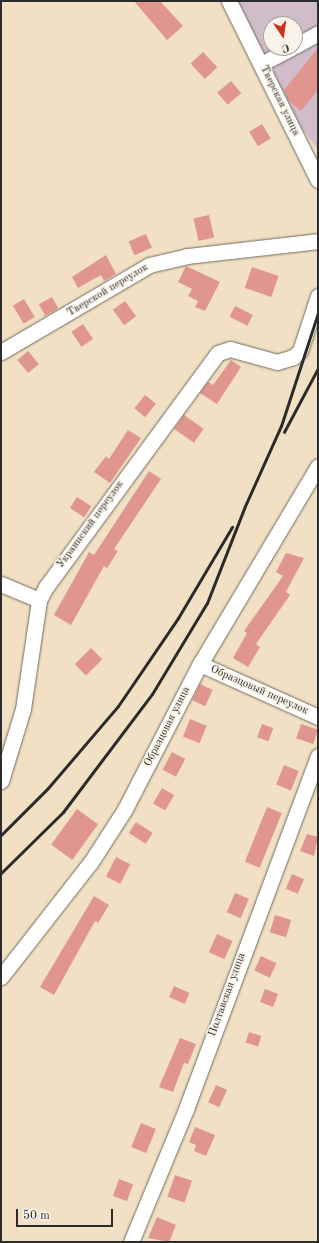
<!DOCTYPE html>
<meta charset="utf-8">
<style>
body{margin:0}
#map{position:relative;width:319px;height:1243px;overflow:hidden;background:#f1e0c3;font-family:"Old Standard TT",serif}
div>[style]{position:absolute}
[style*='--x']{left:calc(var(--x)*1px);top:calc(var(--y)*1px);width:calc(var(--w)*1px);rotate:calc(var(--a)*1deg)}
.industrial>*{inset:0;background:#d1bdca}
.building>*{inset:0;background:#e0968f;transform-origin:0 0}
.roads{filter:drop-shadow(0 0 1px #706a60) drop-shadow(0 0 1px #706a60)}
.minor>*{height:15px;margin:-7.5px;padding:0 7.5px;transform-origin:7.5px;border-radius:7.5px;background:#fff}
.rail>*{height:3px;margin:-1.5px;padding:0 1.5px;transform-origin:1.5px;border-radius:1.5px;background:#2b2b2b}
span{translate:-50% -50%;white-space:nowrap;text-align:center;line-height:1.15;-webkit-text-stroke:3px #f7f3e8;paint-order:stroke}
.street-label{font-size:11px;color:#2b2b2b}
.frame{position:absolute;inset:0;border:2px solid #2b2b2b;pointer-events:none}
.north{position:absolute;left:263px;top:16px;width:40px;height:40px;box-sizing:border-box;background:#f7f3e8;border:1px solid #a5a39c;border-radius:50%;rotate:167deg;font-size:11px;font-weight:700;line-height:16px;text-align:center;color:#2b2b2b}
.north::after{content:'';display:block;margin:auto;width:14px;height:18px;background:#c8321e;clip-path:polygon(50% 0,100% 100%,50% 72%,0 100%)}
.scale{position:absolute;left:16px;top:1209px;width:97px;height:18px;box-sizing:border-box;border:2px solid #2b2b2b;border-top:0;padding-left:5px;font-size:12px;line-height:14px;white-space:nowrap;color:#2b2b2b;-webkit-text-stroke:3px #f7f3e8;paint-order:stroke}
</style>
<div id="map">
<div class="industrial">
<div style="clip-path:polygon(evenodd,229px 1px,318px 1px,318px 150px,285px 106px,229px 1px,271px 24px,295px 24px,295px 48px,271px 48px,271px 24px)"></div>
</div>
<div class="building">
<div style="clip-path:polygon(134px 1px,160px 1px,183px 26px,167px 40px)"></div>
<div style="clip-path:polygon(318px 48px,318px 90px,301px 111px,289px 101px,284px 90px)"></div>
<div style="left:203px;top:52px;width:21px;height:17px;rotate:47deg"></div>
<div style="left:231px;top:81px;width:16px;height:18px;rotate:50deg"></div>
<div style="left:262px;top:124px;width:17px;height:15px;rotate:59deg"></div>
<div style="left:209px;top:215px;width:23px;height:16px;rotate:77deg"></div>
<div style="left:146px;top:234px;width:15px;height:19px;rotate:67deg"></div>
<div style="clip-path:polygon(106px 255px,116px 274px,104px 281px,101px 275px,78px 288px,72px 277px)"></div>
<div style="clip-path:polygon(186px 266px,220px 282px,205px 311px,195px 307px,198px 301px,188px 296px,192px 289px,178px 282px)"></div>
<div style="left:252px;top:267px;width:28px;height:22px;rotate:19deg"></div>
<div style="left:52px;top:297px;width:13px;height:15px;rotate:61deg"></div>
<div style="left:24px;top:299px;width:21px;height:13px;rotate:59deg"></div>
<div style="left:125px;top:301px;width:19px;height:15px;rotate:54deg"></div>
<div style="left:235px;top:306px;width:20px;height:12px;rotate:27deg"></div>
<div style="left:83px;top:324px;width:18px;height:14px;rotate:56deg"></div>
<div style="left:28px;top:351px;width:17px;height:14px;rotate:50deg"></div>
<div style="clip-path:polygon(231px 360px,241px 367px,217px 404px,200px 393px,208px 382px,213px 385px)"></div>
<div style="left:145px;top:395px;width:14px;height:17px;rotate:39deg"></div>
<div style="left:184px;top:415px;width:24px;height:17px;rotate:35deg"></div>
<div style="clip-path:polygon(128px 430px,141px 438px,110px 483px,94px 472px,106px 456px,109px 459px)"></div>
<div style="clip-path:polygon(149px 471px,161px 479px,114px 549px,118px 551px,107px 568px,104px 566px,71px 625px,54px 615px,89px 552px,94px 555px)"></div>
<div style="left:77px;top:497px;width:17px;height:13px;rotate:33deg"></div>
<div style="clip-path:polygon(286px 553px,304px 558px,286px 592px,290px 595px,256px 644px,260px 647px,248px 667px,233px 658px,247px 633px,244px 631px,283px 576px,276px 572px)"></div>
<div style="left:91px;top:648px;width:16px;height:23px;rotate:45deg"></div>
<div style="left:200px;top:684px;width:14px;height:18px;rotate:25deg"></div>
<div style="left:190px;top:719px;width:18px;height:19px;rotate:22deg"></div>
<div style="left:262px;top:724px;width:12px;height:14px;rotate:20deg"></div>
<div style="left:301px;top:724px;width:18px;height:15px;rotate:19deg"></div>
<div style="left:172px;top:752px;width:15px;height:20px;rotate:28deg"></div>
<div style="left:284px;top:765px;width:16px;height:21px;rotate:22deg"></div>
<div style="left:162px;top:788px;width:14px;height:18px;rotate:30deg"></div>
<div style="left:267px;top:807px;width:16px;height:59px;rotate:22deg"></div>
<div style="left:77px;top:809px;width:26px;height:44px;rotate:36deg"></div>
<div style="left:136px;top:822px;width:20px;height:13px;rotate:33deg"></div>
<div style="clip-path:polygon(307px 834px,318px 837px,314px 856px,300px 851px)"></div>
<div style="left:116px;top:857px;width:16px;height:22px;rotate:27deg"></div>
<div style="left:292px;top:874px;width:13px;height:16px;rotate:23deg"></div>
<div style="left:235px;top:893px;width:15px;height:21px;rotate:23deg"></div>
<div style="clip-path:polygon(94px 896px,109px 905px,98px 923px,95px 921px,54px 995px,40px 987px)"></div>
<div style="left:275px;top:915px;width:17px;height:18px;rotate:17deg"></div>
<div style="left:217px;top:934px;width:17px;height:20px;rotate:24deg"></div>
<div style="left:261px;top:956px;width:17px;height:16px;rotate:25deg"></div>
<div style="left:174px;top:986px;width:17px;height:12px;rotate:24deg"></div>
<div style="left:265px;top:989px;width:14px;height:14px;rotate:21deg"></div>
<div style="left:249px;top:1032px;width:13px;height:11px;rotate:18deg"></div>
<div style="clip-path:polygon(180px 1038px,196px 1044px,188px 1064px,184px 1063px,173px 1092px,159px 1087px)"></div>
<div style="left:216px;top:1085px;width:12px;height:19px;rotate:24deg"></div>
<div style="left:141px;top:1123px;width:16px;height:26px;rotate:22deg"></div>
<div style="clip-path:polygon(195px 1127px,215px 1135px,206px 1156px,194px 1151px,196px 1145px,189px 1142px)"></div>
<div style="left:175px;top:1175px;width:18px;height:23px;rotate:19deg"></div>
<div style="left:119px;top:1179px;width:15px;height:18px;rotate:20deg"></div>
<div style="clip-path:polygon(157px 1217px,176px 1225px,169px 1242px,148px 1238px)"></div>
</div>
<div class="roads">
<div class="minor">
<div style="--x:229;--y:1;--w:200;--a:63.6"></div>
<div style="--x:295;--y:46;--w:26;--a:-29"></div>
<div style="--x:261;--y:64;--w:34;--a:-28"></div>
<div style="--x:1;--y:352;--w:172;--a:-30.4"></div>
<div style="--x:149;--y:265;--w:39;--a:-13"></div>
<div style="--x:187;--y:256;--w:132;--a:-6.5"></div>
<div style="--x:1;--y:584;--w:41;--a:22.8"></div>
<div style="--x:200;--y:664;--w:129;--a:24.2"></div>
<div style="--x:1;--y:781;--w:75;--a:-73"></div>
<div style="--x:23;--y:709;--w:110;--a:-81.6"></div>
<div style="--x:39;--y:600;--w:15;--a:-62"></div>
<div style="--x:46;--y:587;--w:290;--a:-53.7"></div>
<div style="--x:218;--y:353;--w:13;--a:-18"></div>
<div style="--x:230;--y:349;--w:49;--a:15.5"></div>
<div style="--x:277;--y:362;--w:17;--a:-17"></div>
<div style="--x:293;--y:357;--w:9;--a:-41"></div>
<div style="--x:300;--y:351;--w:58;--a:-71.9"></div>
<div style="--x:1;--y:977;--w:146;--a:-52"></div>
<div style="--x:91;--y:862;--w:63;--a:-57.3"></div>
<div style="--x:125;--y:809;--w:163;--a:-62.7"></div>
<div style="--x:200;--y:664;--w:230;--a:-59.2"></div>
<div style="--x:131;--y:1242;--w:144;--a:-67.5"></div>
<div style="--x:186;--y:1109;--w:377;--a:-69.5"></div>
</div>
</div>
<div class="rail">
<div style="--x:284;--y:432;--w:72;--a:-62"></div>
<div style="--x:1;--y:835;--w:66;--a:-45"></div>
<div style="--x:48;--y:788;--w:108;--a:-49.5"></div>
<div style="--x:118;--y:706;--w:107;--a:-55.7"></div>
<div style="--x:178;--y:618;--w:106;--a:-59.3"></div>
<div style="--x:1;--y:873;--w:87;--a:-44.5"></div>
<div style="--x:63;--y:812;--w:148;--a:-53"></div>
<div style="--x:152;--y:694;--w:106;--a:-58.9"></div>
<div style="--x:207;--y:603;--w:104;--a:-68.6"></div>
<div style="--x:245;--y:506;--w:88;--a:-65.8"></div>
<div style="--x:281;--y:426;--w:119;--a:-71.9"></div>
</div>
<div class="street-label">
<span style="left:279px;top:101px;rotate:64deg">Тверская улица</span>
<span style="left:108px;top:291px;rotate:-31deg">Тверской переулок</span>
<span style="left:91px;top:525px;rotate:-54deg">Украинский переулок</span>
<span style="left:259px;top:691px;rotate:24deg">Образцовый переулок</span>
<span style="left:168px;top:727px;rotate:-63deg">Образцовая улица</span>
<span style="left:228px;top:995px;rotate:-70deg">Полтавская улица</span>
</div>
<div class="frame"></div>
<div class="north">С</div>
<div class="scale">50 m</div>
</div>
